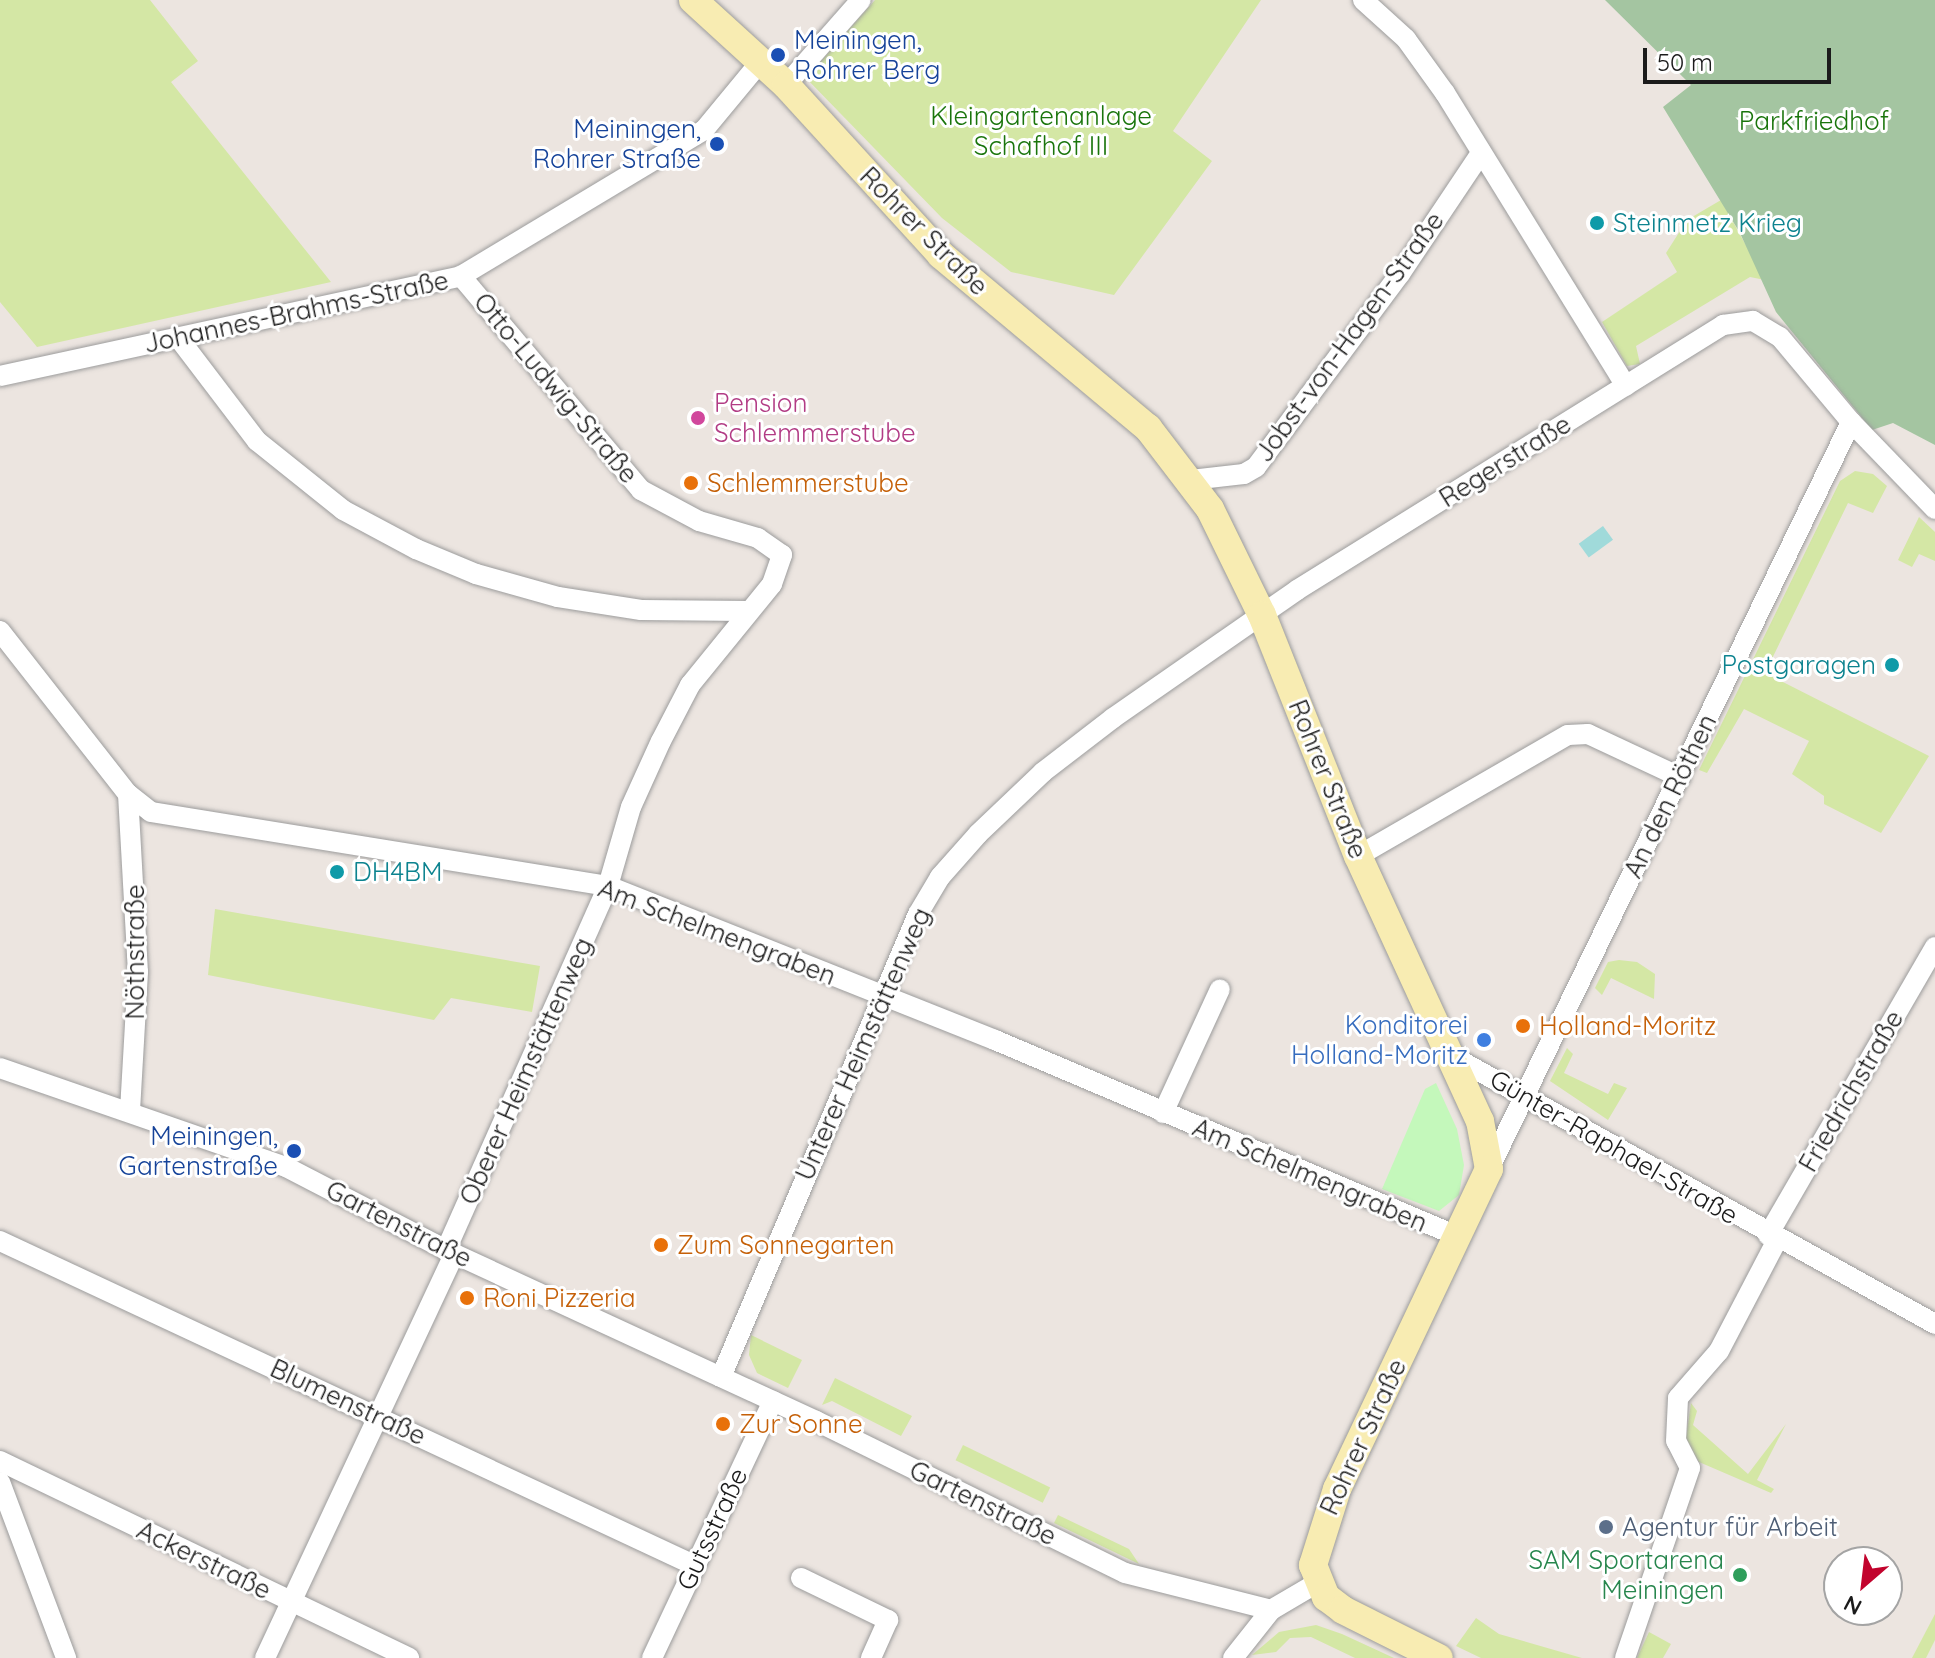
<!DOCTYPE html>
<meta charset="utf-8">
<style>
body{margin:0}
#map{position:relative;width:1935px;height:1658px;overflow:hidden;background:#ece5e0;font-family:Quicksand,sans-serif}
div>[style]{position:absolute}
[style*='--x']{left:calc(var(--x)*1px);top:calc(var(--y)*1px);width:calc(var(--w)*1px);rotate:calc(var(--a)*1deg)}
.grass>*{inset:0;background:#d4e7a5;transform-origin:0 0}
.cemetery>*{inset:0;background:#a4c5a1}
.park>*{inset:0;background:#c4f8bb}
.water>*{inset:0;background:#a0dada;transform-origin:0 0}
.roads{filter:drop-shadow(0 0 2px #9c9c9c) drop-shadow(0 0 2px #9c9c9c)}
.street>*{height:20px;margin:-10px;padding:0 10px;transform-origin:10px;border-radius:10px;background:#fff}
.secondary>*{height:28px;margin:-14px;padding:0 14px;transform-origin:14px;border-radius:14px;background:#f8ecb2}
.dots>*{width:22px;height:22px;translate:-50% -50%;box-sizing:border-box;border:4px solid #fff;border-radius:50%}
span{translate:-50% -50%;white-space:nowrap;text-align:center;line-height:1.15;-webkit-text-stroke:6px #fff;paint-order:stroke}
.transit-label{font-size:26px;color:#164399}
.left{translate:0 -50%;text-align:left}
.right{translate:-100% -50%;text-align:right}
.park-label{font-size:26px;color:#1a750c}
.culture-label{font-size:26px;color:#0d838f}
.street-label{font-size:26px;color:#1b1b1b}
.hotel-label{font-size:26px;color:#b23c85}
.food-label{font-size:26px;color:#c56008}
.shop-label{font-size:26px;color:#366cbe}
.service-label{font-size:26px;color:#4e5e75}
.leisure-label{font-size:26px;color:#27864d}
.north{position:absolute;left:1823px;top:1546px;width:80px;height:80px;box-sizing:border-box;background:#fff;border:2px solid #a4a4a4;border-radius:50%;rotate:208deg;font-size:22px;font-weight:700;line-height:32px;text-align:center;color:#1b1b1b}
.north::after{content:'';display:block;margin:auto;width:28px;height:36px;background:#c2032d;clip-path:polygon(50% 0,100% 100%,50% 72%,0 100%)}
.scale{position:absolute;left:1643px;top:48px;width:188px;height:36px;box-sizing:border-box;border:4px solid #1b1b1b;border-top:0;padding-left:10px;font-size:24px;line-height:28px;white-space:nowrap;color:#1b1b1b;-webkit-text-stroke:6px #fff;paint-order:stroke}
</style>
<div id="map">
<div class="grass">
<div style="clip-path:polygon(0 0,150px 0,198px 61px,171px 82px,331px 282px,37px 347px,0 302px)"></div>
<div style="clip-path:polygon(875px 0,1261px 0,1173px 131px,1212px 161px,1114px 295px,1011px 272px,942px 218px,806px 78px)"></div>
<div style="clip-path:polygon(1721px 200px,1765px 280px,1750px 277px,1636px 346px,1640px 364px,1627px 366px,1602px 322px,1677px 272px,1666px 253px,1687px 220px)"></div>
<div style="clip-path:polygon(1855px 471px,1873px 474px,1887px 486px,1873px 513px,1848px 503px,1765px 673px,1929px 756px,1881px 833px,1824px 804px,1824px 796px,1792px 774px,1809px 741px,1744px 709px,1707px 773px,1699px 770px,1840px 481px)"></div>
<div style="clip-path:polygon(1919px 517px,1935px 532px,1935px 561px,1919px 554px,1912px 567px,1898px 560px)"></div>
<div style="clip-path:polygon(215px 909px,540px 966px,532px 1012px,451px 998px,434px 1020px,208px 975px)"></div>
<div style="clip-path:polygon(1619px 960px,1637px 962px,1655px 974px,1654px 999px,1611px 978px,1602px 995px,1595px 988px,1608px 962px)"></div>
<div style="clip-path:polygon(1567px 1048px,1573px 1054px,1564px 1073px,1608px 1094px,1614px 1083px,1627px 1088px,1608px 1120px,1550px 1081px)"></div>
<div style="clip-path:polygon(751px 1335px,802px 1360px,788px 1388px,757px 1373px,749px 1355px)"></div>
<div style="clip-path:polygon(835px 1378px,912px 1416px,901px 1436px,832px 1401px,822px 1405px)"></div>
<div style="clip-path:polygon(1691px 1403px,1697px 1411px,1693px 1425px,1748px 1474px,1786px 1424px,1757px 1480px,1774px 1489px,1771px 1493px,1699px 1462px,1686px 1438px)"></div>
<div style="left:963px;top:1445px;width:97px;height:17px;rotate:26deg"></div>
<div style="clip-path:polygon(1058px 1515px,1129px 1549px,1139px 1564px,1054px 1523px)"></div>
<div style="clip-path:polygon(1935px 1614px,1935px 1640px,1926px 1658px,1912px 1658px)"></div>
<div style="clip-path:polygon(1476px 1618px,1499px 1634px,1582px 1658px,1481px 1658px,1456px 1646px)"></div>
<div style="clip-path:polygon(1316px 1625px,1342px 1634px,1394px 1658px,1355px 1658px,1311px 1637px,1290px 1638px,1276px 1652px,1252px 1655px,1279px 1632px)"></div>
<div style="clip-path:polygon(1649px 1632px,1671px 1644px,1663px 1658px,1637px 1658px)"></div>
</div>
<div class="cemetery">
<div style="clip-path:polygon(1605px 0,1935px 0,1935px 445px,1893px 423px,1872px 430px,1776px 312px,1740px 233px,1663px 107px,1691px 85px)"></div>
</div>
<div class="park">
<div style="clip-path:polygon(1436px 1083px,1457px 1129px,1464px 1165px,1459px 1195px,1439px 1211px,1382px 1189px,1425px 1089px)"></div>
</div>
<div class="water">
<div style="left:1603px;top:526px;width:17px;height:30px;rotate:54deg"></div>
</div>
<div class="roads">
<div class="street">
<div style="--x:1363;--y:0;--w:58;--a:42.2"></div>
<div style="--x:1406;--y:39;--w:67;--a:54.2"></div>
<div style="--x:1445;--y:93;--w:344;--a:58.3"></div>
<div style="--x:786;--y:85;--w:113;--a:-48.6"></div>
<div style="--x:180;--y:340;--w:127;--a:52.7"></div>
<div style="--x:257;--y:441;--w:110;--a:38.7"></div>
<div style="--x:343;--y:510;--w:83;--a:28.1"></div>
<div style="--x:416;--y:549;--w:65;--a:22.6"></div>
<div style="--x:476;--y:574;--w:85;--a:15.7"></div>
<div style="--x:558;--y:597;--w:84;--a:8.9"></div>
<div style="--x:641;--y:610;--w:107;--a:0.5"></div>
<div style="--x:0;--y:376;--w:472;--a:-12.2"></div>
<div style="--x:461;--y:276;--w:283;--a:-31"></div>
<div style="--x:704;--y:130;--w:89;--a:-50.4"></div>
<div style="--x:1191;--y:480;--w:53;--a:-6.5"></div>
<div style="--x:1244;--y:474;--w:14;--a:-30"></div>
<div style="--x:1256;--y:467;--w:241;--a:-53.3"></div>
<div style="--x:1400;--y:274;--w:146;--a:-56.2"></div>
<div style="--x:0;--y:631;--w:207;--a:51.9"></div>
<div style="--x:128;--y:794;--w:29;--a:38"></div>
<div style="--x:151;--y:812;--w:463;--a:9.2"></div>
<div style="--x:608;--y:886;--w:417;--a:21.7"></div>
<div style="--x:995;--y:1040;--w:502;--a:22.99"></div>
<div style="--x:128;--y:794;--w:178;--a:86.8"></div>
<div style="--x:138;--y:972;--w:139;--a:93.3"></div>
<div style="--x:1358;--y:856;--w:242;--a:-30"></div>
<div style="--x:1568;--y:735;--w:20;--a:-3"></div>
<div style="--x:1588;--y:734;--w:102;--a:25.1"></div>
<div style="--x:1450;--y:1055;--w:555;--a:29.01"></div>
<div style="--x:0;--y:1068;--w:303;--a:19.1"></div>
<div style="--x:286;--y:1167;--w:180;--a:27.4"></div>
<div style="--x:446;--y:1250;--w:408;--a:24.8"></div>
<div style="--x:816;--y:1421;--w:344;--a:26.2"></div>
<div style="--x:1125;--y:1573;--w:151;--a:14.2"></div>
<div style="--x:1163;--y:1113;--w:136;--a:-65.3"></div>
<div style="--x:1489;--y:1169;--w:830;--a:-64.14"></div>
<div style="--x:1768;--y:1235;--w:333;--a:-59.9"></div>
<div style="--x:0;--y:1241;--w:766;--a:25.03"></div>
<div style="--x:446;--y:1250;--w:398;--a:-66"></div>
<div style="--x:608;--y:886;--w:82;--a:-73.8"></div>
<div style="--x:631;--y:807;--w:72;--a:-65.6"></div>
<div style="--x:661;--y:741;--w:63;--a:-62.6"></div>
<div style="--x:690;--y:685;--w:130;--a:-50.9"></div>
<div style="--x:772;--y:584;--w:31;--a:-71"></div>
<div style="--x:782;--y:555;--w:29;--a:-145"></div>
<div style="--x:758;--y:538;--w:61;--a:-163.9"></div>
<div style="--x:699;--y:521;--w:66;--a:-151.9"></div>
<div style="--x:641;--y:490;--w:280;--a:-130.1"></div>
<div style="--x:721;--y:1377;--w:503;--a:-66.95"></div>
<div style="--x:918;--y:914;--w:43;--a:-59.3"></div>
<div style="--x:940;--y:877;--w:57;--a:-48.5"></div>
<div style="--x:978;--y:834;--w:90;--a:-43.6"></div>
<div style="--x:1043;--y:772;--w:88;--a:-37.6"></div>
<div style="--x:1113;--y:718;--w:224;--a:-34.8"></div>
<div style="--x:1297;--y:590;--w:502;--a:-31.88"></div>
<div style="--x:1723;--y:325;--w:30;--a:-8"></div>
<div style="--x:1753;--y:321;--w:31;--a:31"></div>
<div style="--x:1780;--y:337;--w:111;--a:50.1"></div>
<div style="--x:1851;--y:422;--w:121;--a:46"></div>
<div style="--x:0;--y:1461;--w:454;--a:25.7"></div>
<div style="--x:0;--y:1482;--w:188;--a:69.4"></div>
<div style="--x:801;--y:1578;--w:97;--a:25.8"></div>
<div style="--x:888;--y:1620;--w:42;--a:114.1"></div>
<div style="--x:265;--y:1658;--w:446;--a:-64.9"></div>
<div style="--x:652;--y:1658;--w:284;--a:-64.8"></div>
<div style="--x:1233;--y:1658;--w:61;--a:-51.6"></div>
<div style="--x:1271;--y:1610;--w:53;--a:-30.4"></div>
<div style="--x:1625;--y:1658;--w:201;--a:-71.1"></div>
<div style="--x:1690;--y:1468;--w:30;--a:-117"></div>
<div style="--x:1676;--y:1441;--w:43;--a:-87.3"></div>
<div style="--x:1678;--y:1398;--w:62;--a:-48.9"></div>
<div style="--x:1719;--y:1351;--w:125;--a:-62.4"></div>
</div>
<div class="secondary">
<div style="--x:693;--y:0;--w:126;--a:42.4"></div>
<div style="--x:786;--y:85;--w:230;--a:47.6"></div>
<div style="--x:941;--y:255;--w:270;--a:39.9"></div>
<div style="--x:1148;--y:428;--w:102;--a:52.6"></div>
<div style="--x:1210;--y:509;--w:118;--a:63.9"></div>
<div style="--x:1262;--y:615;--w:259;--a:68.3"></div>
<div style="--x:1358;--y:856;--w:292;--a:65.3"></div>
<div style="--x:1480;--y:1121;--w:49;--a:79.4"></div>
<div style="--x:1489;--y:1169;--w:354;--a:115.4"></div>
<div style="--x:1337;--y:1489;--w:80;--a:107.5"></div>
<div style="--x:1313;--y:1565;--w:35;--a:68"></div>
<div style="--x:1326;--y:1597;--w:21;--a:37"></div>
<div style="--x:1343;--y:1610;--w:107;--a:26.6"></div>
</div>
</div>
<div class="dots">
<div style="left:778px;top:55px;background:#1a4fb4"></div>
<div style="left:717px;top:144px;background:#1a4fb4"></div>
<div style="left:1597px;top:223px;background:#0f9aa8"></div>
<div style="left:698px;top:418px;background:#d1479c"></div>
<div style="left:691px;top:483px;background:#e8710a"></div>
<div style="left:1892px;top:665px;background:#0f9aa8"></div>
<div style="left:337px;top:872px;background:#0f9aa8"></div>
<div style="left:1523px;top:1026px;background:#e8710a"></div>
<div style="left:1484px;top:1040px;background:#3f7fe0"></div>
<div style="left:294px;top:1151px;background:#1a4fb4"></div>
<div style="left:661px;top:1245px;background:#e8710a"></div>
<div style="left:467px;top:1298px;background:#e8710a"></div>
<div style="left:723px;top:1424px;background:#e8710a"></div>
<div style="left:1606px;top:1527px;background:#5c6f8a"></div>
<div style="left:1740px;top:1575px;background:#2e9e5b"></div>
</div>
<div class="transit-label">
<span class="left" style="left:794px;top:55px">Meiningen,<br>Rohrer Berg</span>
<span class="right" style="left:701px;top:144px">Meiningen,<br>Rohrer Straße</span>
<span class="right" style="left:278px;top:1151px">Meiningen,<br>Gartenstraße</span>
</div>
<div class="park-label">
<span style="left:1041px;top:131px">Kleingartenanlage<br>Schafhof III</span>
<span style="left:1814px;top:121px">Parkfriedhof</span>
</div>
<div class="culture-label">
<span class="left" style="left:1613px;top:223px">Steinmetz Krieg</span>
<span class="right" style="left:1876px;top:665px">Postgaragen</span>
<span class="left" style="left:353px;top:872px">DH4BM</span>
</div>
<div class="street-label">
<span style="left:924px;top:231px;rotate:45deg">Rohrer Straße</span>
<span style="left:296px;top:312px;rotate:-12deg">Johannes-Brahms-Straße</span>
<span style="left:1349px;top:337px;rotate:-54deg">Jobst-von-Hagen-Straße</span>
<span style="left:556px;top:388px;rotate:50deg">Otto-Ludwig-Straße</span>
<span style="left:1505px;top:461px;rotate:-32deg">Regerstraße</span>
<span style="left:1328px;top:779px;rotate:68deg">Rohrer Straße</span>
<span style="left:1670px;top:796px;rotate:-64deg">An den Röthen</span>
<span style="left:717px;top:932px;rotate:21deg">Am Schelmengraben</span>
<span style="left:135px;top:952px;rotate:-90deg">Nöthstraße</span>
<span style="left:863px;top:1044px;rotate:-66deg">Unterer Heimstättenweg</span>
<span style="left:526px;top:1071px;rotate:-66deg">Oberer Heimstättenweg</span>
<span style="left:1851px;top:1091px;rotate:-60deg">Friedrichstraße</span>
<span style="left:1614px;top:1147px;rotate:30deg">Günter-Raphael-Straße</span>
<span style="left:1310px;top:1175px;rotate:23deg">Am Schelmengraben</span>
<span style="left:399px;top:1224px;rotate:27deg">Gartenstraße</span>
<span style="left:348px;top:1402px;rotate:25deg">Blumenstraße</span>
<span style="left:1363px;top:1437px;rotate:-65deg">Rohrer Straße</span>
<span style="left:983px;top:1503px;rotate:26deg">Gartenstraße</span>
<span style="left:712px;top:1529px;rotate:-65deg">Gutsstraße</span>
<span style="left:204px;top:1560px;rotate:26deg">Ackerstraße</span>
</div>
<div class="hotel-label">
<span class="left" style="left:714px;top:418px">Pension<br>Schlemmerstube</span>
</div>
<div class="food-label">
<span class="left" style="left:707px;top:483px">Schlemmerstube</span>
<span class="left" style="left:1539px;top:1026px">Holland-Moritz</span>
<span class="left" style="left:677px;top:1245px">Zum Sonnegarten</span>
<span class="left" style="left:483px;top:1298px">Roni Pizzeria</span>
<span class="left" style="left:739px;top:1424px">Zur Sonne</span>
</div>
<div class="shop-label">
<span class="right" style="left:1468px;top:1040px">Konditorei<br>Holland-Moritz</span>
</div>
<div class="service-label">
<span class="left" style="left:1622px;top:1527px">Agentur für Arbeit</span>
</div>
<div class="leisure-label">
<span class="right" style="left:1724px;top:1575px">SAM Sportarena<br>Meiningen</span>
</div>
<div class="north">N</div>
<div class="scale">50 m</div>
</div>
